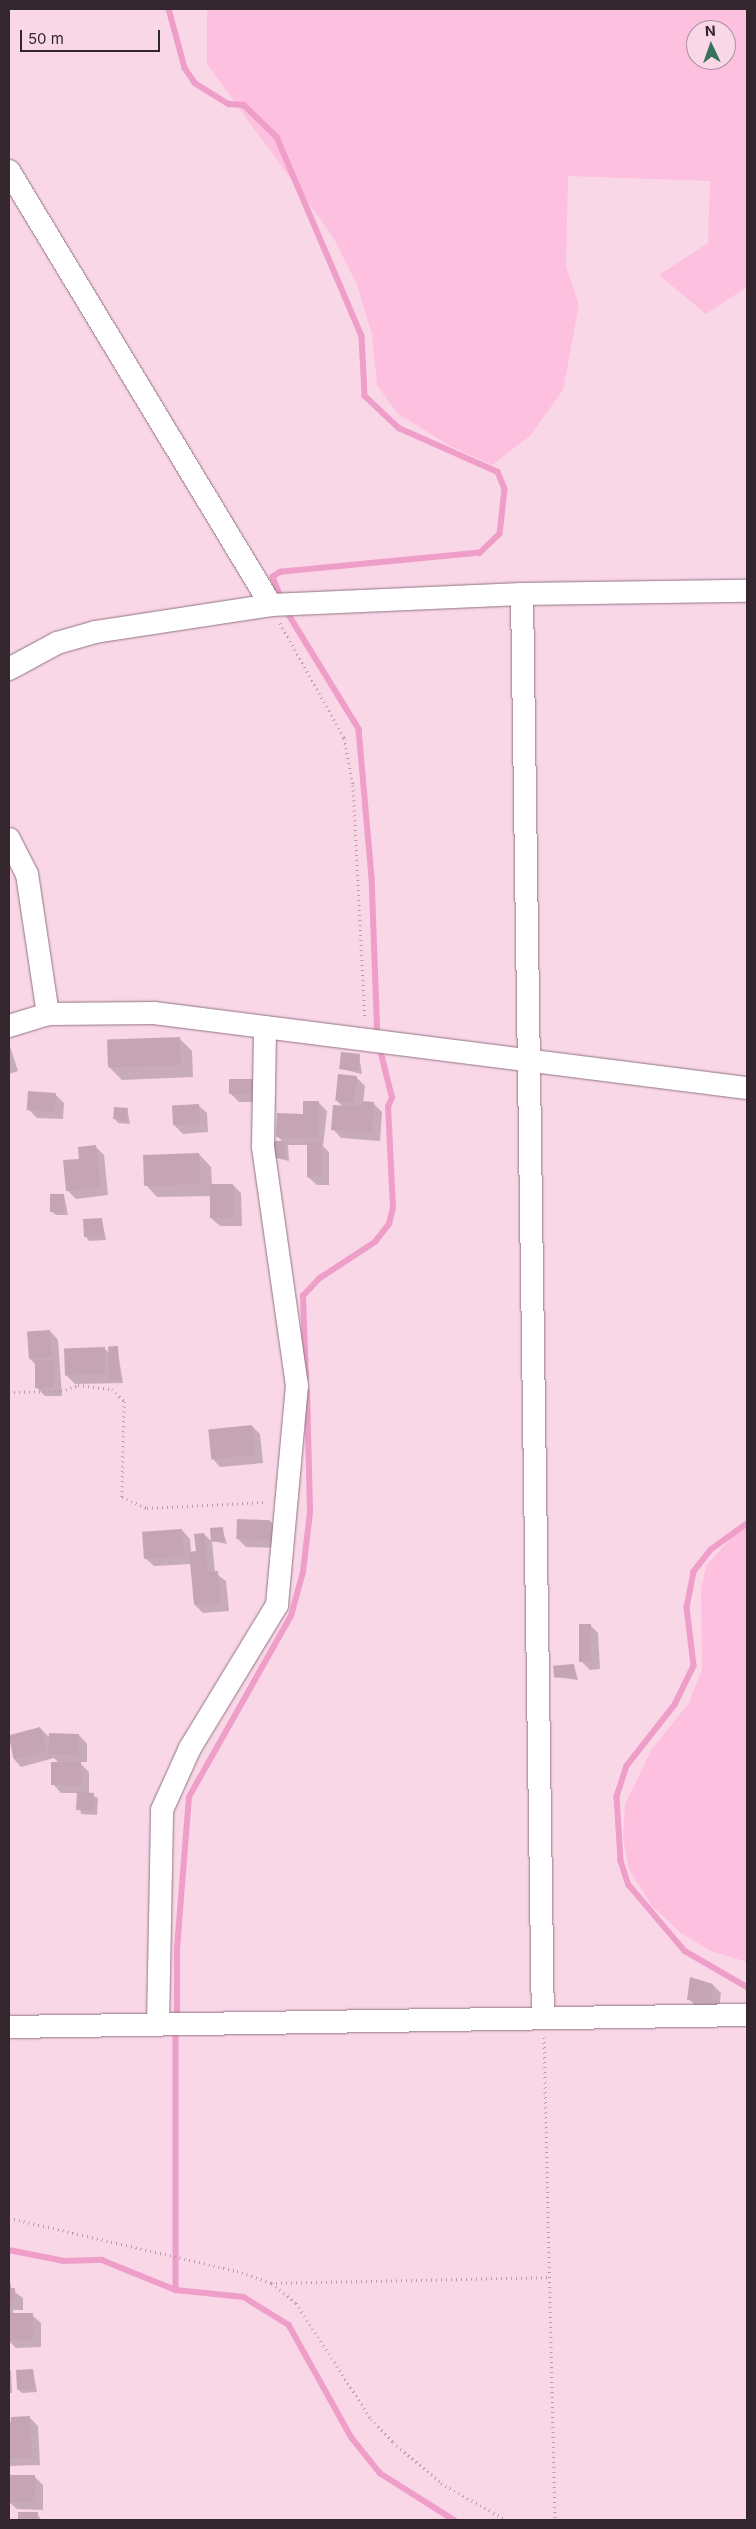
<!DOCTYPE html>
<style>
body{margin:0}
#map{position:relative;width:756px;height:2529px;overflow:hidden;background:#f9d7e7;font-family:Inter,sans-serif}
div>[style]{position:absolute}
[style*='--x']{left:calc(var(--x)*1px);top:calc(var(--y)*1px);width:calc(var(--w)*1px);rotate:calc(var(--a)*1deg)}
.green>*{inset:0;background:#fec0df}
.shadow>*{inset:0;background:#0003}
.stream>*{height:5.5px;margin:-2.75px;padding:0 2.75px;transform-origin:2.75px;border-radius:2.75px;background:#ee9ec8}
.building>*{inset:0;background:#c5a4b4;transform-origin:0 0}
.path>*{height:3px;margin-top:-1.5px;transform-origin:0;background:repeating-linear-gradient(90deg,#b79ca9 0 1px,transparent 0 5px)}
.roads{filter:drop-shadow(0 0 1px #927483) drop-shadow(0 0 1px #927483)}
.minor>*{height:22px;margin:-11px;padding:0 11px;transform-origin:11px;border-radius:11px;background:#fff}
span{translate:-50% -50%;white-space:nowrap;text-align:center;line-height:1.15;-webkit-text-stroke:5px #f9d7e7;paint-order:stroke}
.frame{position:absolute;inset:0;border:10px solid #33262d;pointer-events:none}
.north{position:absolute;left:686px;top:20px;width:50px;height:50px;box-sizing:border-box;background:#f9d7e7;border:1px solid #aa909d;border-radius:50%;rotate:357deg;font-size:14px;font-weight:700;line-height:20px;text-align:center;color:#33262d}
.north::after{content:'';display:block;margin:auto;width:18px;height:22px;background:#36715b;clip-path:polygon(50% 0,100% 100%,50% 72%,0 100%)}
.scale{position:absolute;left:20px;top:30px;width:140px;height:22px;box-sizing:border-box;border:2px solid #33262d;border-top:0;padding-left:6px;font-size:15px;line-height:18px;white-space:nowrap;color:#33262d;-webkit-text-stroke:4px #f9d7e7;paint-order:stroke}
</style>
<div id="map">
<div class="green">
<div style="clip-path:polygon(evenodd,207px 9px,747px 9px,747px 287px,706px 314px,659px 275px,708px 243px,710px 181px,568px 176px,566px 267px,579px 305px,563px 390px,530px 436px,492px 465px,450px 446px,397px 413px,377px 385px,372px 335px,357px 285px,333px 237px,207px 64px,207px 9px,696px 30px,726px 30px,726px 60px,696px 60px,696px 30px)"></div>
<div style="clip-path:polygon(747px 1520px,747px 1962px,711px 1951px,681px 1933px,652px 1906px,629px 1869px,623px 1838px,625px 1804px,652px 1749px,689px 1703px,702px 1669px,701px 1590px,706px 1566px)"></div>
</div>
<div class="shadow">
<div style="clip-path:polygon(179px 1038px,192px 1051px,193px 1077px,122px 1080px,109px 1067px)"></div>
<div style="clip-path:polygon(9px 1043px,18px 1071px,9px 1074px)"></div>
<div style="clip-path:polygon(359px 1055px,362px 1074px,341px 1069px)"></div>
<div style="clip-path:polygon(356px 1077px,365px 1086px,363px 1103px,373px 1103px,382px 1112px,380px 1141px,341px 1138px,333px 1129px,343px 1107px,337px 1101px)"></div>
<div style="clip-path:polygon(257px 1081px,265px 1102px,239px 1102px,231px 1094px)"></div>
<div style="clip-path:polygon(55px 1094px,64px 1103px,63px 1119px,37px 1118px,28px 1109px)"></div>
<div style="clip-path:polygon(318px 1102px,327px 1111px,323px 1146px,329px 1152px,329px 1185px,317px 1185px,308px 1177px,308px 1145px,288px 1145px,289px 1161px,276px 1158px,283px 1142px,278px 1137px)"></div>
<div style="clip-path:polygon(198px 1105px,207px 1113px,208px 1132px,183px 1134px,175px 1126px)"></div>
<div style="clip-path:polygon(127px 1109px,130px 1124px,118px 1123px,115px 1119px)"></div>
<div style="clip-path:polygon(95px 1146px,104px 1155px,108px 1195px,76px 1199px,67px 1190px,81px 1160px)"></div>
<div style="clip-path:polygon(199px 1154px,211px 1167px,212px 1185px,233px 1185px,241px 1193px,242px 1226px,220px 1226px,211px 1218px,211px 1196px,157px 1197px,145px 1184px)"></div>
<div style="clip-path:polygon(64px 1195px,68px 1215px,56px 1215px,52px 1212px)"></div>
<div style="clip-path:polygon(102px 1220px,106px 1240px,89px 1241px,86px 1237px)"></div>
<div style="clip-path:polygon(50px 1331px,58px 1340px,62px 1396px,45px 1396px,37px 1388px,36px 1365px,29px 1358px)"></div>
<div style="clip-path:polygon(117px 1347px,123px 1383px,75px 1384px,66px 1375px,104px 1348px,110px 1354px)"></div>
<div style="clip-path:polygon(252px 1426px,260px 1434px,263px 1463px,220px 1467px,212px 1458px)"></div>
<div style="clip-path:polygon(270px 1521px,278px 1530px,278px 1548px,246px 1547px,238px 1539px)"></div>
<div style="clip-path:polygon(222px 1528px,227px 1544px,212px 1541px,215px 1573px,226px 1581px,229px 1611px,203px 1613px,195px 1605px,191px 1564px,154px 1566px,145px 1558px,182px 1530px,190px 1539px,191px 1553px,197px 1552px,204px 1534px,212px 1542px,211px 1529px)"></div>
<div style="clip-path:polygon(590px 1625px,598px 1633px,600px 1669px,590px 1670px,581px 1661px)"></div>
<div style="clip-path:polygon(574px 1665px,578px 1680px,555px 1677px)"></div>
<div style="clip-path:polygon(40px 1728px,50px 1738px,79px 1735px,87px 1744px,87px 1762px,79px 1762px,89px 1772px,89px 1794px,98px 1798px,97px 1815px,81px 1814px,78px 1793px,61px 1793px,53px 1784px,60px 1764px,54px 1758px,21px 1767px,13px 1758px,9px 1736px)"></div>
<div style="clip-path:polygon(713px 1985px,721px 1993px,719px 2010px,697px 2008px,689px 1999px)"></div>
<div style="clip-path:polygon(9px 2278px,12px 2290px,23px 2298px,23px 2310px,13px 2310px,13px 2315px,32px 2315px,41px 2323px,41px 2347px,16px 2348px,9px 2341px)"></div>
<div style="clip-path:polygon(9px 2369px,11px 2371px,12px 2393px,9px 2393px)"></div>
<div style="clip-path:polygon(33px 2370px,37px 2392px,22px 2393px,18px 2389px)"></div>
<div style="clip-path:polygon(29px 2417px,38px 2426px,40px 2465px,9px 2466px,9px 2422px)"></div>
<div style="clip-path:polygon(9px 2476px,35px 2477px,43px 2485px,43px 2510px,17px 2509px,10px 2503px,9px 2513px)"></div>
<div style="clip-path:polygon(19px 2514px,37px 2514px,41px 2520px,19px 2520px)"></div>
</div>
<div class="stream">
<div style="--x:169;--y:9;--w:61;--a:74.8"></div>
<div style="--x:185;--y:68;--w:18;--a:56"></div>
<div style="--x:195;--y:83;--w:40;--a:32"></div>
<div style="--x:229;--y:104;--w:15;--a:4"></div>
<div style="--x:244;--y:105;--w:46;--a:44.1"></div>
<div style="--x:277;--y:137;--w:216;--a:66.9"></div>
<div style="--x:362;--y:336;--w:60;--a:87.1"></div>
<div style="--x:365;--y:396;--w:47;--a:43.3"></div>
<div style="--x:399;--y:428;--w:108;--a:24"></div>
<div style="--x:498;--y:472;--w:18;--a:68"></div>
<div style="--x:505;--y:489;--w:45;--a:96.3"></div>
<div style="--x:500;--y:534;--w:28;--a:136"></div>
<div style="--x:480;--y:553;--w:200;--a:174.5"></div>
<div style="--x:281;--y:572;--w:9;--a:148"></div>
<div style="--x:273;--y:577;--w:24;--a:68"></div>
<div style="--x:286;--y:610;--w:140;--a:58.5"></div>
<div style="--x:359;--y:729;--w:149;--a:85"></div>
<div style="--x:372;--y:877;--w:160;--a:87.9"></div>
<div style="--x:306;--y:1378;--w:82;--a:-92.1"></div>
<div style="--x:303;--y:1296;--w:25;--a:-47"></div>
<div style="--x:320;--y:1278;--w:66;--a:-33.2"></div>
<div style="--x:375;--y:1242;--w:23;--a:-52"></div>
<div style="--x:389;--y:1224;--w:16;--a:-76"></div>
<div style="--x:393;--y:1208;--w:101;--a:-92.8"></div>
<div style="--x:388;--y:1107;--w:10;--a:-66"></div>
<div style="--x:392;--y:1098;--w:54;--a:-104"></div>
<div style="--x:747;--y:1524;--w:44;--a:144.2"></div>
<div style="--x:711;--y:1550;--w:28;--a:128"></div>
<div style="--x:694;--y:1572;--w:36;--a:101"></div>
<div style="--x:687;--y:1607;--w:59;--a:83.2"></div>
<div style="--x:694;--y:1666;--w:43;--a:116"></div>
<div style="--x:675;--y:1705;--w:78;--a:128.2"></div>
<div style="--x:627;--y:1766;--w:33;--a:108"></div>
<div style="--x:617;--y:1797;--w:64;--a:86.4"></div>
<div style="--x:621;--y:1861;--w:25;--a:72"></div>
<div style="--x:629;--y:1885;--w:87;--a:49.7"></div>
<div style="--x:685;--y:1951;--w:72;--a:30.1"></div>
<div style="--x:177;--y:2020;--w:71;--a:-90"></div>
<div style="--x:177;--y:1949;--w:152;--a:-85.5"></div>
<div style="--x:189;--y:1797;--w:208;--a:-60.6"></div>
<div style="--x:291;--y:1616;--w:46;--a:-74.7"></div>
<div style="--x:303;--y:1572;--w:60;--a:-83.3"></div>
<div style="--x:310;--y:1512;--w:120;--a:-91.4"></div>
<div style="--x:176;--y:2029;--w:261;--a:90"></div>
<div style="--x:9;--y:2250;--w:56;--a:11.3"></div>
<div style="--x:64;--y:2261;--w:38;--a:-2"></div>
<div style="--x:102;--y:2260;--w:80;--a:22.1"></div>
<div style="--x:176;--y:2290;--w:68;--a:5.9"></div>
<div style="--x:244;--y:2297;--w:53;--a:31.9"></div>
<div style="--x:289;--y:2325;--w:129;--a:60.9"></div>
<div style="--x:352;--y:2438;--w:45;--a:51.3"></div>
<div style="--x:380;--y:2473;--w:88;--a:32.4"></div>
</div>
<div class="building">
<div style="left:180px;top:1037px;width:28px;height:73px;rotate:88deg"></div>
<div style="left:341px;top:1052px;width:19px;height:17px;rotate:6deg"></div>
<div style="left:338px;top:1074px;width:19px;height:27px;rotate:6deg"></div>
<div style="left:257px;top:1079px;width:15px;height:28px;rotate:90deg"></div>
<div style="left:28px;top:1091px;width:28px;height:19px;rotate:4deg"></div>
<div style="clip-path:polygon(303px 1101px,319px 1101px,318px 1138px,276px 1137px,277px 1113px,303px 1114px)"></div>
<div style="clip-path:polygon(362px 1101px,374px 1102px,372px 1133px,331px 1130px,333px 1105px,362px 1107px)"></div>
<div style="left:199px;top:1104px;width:20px;height:27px;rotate:87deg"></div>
<div style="clip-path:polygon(114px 1107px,128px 1108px,126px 1121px,113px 1119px)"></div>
<div style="left:274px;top:1141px;width:11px;height:17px"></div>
<div style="left:307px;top:1142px;width:14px;height:35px"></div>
<div style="clip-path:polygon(96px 1145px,101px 1187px,66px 1191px,63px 1160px,79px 1159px,78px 1147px)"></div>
<div style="left:199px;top:1153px;width:31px;height:56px;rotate:88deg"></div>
<div style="left:210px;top:1184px;width:23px;height:34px"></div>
<div style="left:50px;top:1194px;width:14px;height:18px"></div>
<div style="left:102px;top:1218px;width:18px;height:19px;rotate:87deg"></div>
<div style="left:50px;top:1330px;width:27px;height:23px;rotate:86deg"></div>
<div style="left:118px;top:1346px;width:34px;height:10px;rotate:87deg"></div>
<div style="left:105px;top:1347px;width:27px;height:41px;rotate:88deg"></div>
<div style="left:54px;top:1360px;width:28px;height:19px;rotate:90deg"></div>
<div style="left:252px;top:1425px;width:30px;height:44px;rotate:84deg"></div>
<div style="left:237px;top:1519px;width:33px;height:20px;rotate:2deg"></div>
<div style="left:223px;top:1527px;width:14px;height:13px;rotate:86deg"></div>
<div style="left:182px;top:1529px;width:27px;height:40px;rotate:86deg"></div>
<div style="clip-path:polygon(204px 1533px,208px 1572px,218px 1571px,221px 1603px,194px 1605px,189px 1552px,196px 1551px,194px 1534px)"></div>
<div style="left:579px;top:1624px;width:12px;height:38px"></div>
<div style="left:574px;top:1664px;width:12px;height:21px;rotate:85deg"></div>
<div style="left:40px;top:1727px;width:24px;height:32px;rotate:75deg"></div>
<div style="left:49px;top:1733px;width:30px;height:21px;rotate:2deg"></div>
<div style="left:81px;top:1762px;width:23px;height:30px;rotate:90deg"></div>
<div style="left:77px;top:1792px;width:17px;height:18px;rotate:3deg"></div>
<div style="clip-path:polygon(690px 1977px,713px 1984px,711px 2002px,687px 2000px)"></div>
<div style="left:9px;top:2288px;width:6px;height:14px"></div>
<div style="left:9px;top:2313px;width:24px;height:27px"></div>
<div style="left:33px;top:2369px;width:20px;height:17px;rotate:87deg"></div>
<div style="clip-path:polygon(30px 2416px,32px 2457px,9px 2458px,11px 2417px)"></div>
<div style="left:9px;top:2475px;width:26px;height:27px"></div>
<div style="left:38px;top:2512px;width:8px;height:20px;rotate:90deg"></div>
</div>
<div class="path">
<div style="--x:280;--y:623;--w:132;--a:60.9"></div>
<div style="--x:344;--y:738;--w:48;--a:79.2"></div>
<div style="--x:353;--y:785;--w:234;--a:87.1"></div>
<div style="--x:9;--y:1392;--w:52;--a:-1.1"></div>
<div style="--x:61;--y:1391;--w:18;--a:-19"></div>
<div style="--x:78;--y:1385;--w:34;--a:7"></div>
<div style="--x:112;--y:1389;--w:17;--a:45"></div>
<div style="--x:124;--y:1401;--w:96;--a:91.2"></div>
<div style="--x:122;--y:1497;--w:27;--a:24"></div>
<div style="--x:147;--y:1508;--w:120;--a:-2.9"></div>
<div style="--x:544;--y:2037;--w:483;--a:88.7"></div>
<div style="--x:9;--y:2218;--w:234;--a:13.1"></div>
<div style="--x:237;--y:2271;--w:36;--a:19"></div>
<div style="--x:271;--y:2283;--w:277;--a:-1.2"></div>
<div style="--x:272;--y:2283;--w:31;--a:40"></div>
<div style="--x:296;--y:2303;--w:138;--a:57.1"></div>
<div style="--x:371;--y:2419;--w:32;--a:46"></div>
<div style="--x:393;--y:2442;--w:63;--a:40.5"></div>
<div style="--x:441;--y:2483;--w:75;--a:29.6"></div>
</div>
<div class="roads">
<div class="minor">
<div style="--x:9;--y:171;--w:507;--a:58.88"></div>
<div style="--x:522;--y:594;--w:1424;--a:89.16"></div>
<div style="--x:9;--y:669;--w:55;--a:-28.4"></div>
<div style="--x:57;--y:643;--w:40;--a:-16"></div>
<div style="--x:95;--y:632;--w:178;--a:-8.7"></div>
<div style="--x:271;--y:605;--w:251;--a:-2.5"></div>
<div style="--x:522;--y:594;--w:225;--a:-0.8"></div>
<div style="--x:9;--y:839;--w:39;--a:63"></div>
<div style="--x:27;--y:874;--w:142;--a:81.5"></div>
<div style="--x:9;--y:1026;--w:41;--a:-17.1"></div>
<div style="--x:48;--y:1014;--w:106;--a:-0.5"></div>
<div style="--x:154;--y:1013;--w:598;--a:7.21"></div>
<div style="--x:158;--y:2025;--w:215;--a:-88.9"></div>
<div style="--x:162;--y:1810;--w:68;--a:-65.7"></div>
<div style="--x:190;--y:1748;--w:167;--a:-58.7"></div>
<div style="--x:277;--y:1605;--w:220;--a:-84.8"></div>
<div style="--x:297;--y:1386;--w:242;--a:-98.1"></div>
<div style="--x:263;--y:1146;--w:119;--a:-89"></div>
<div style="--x:9;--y:2027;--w:738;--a:-0.93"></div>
</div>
</div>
<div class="frame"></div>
<div class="north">N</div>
<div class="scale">50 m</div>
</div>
